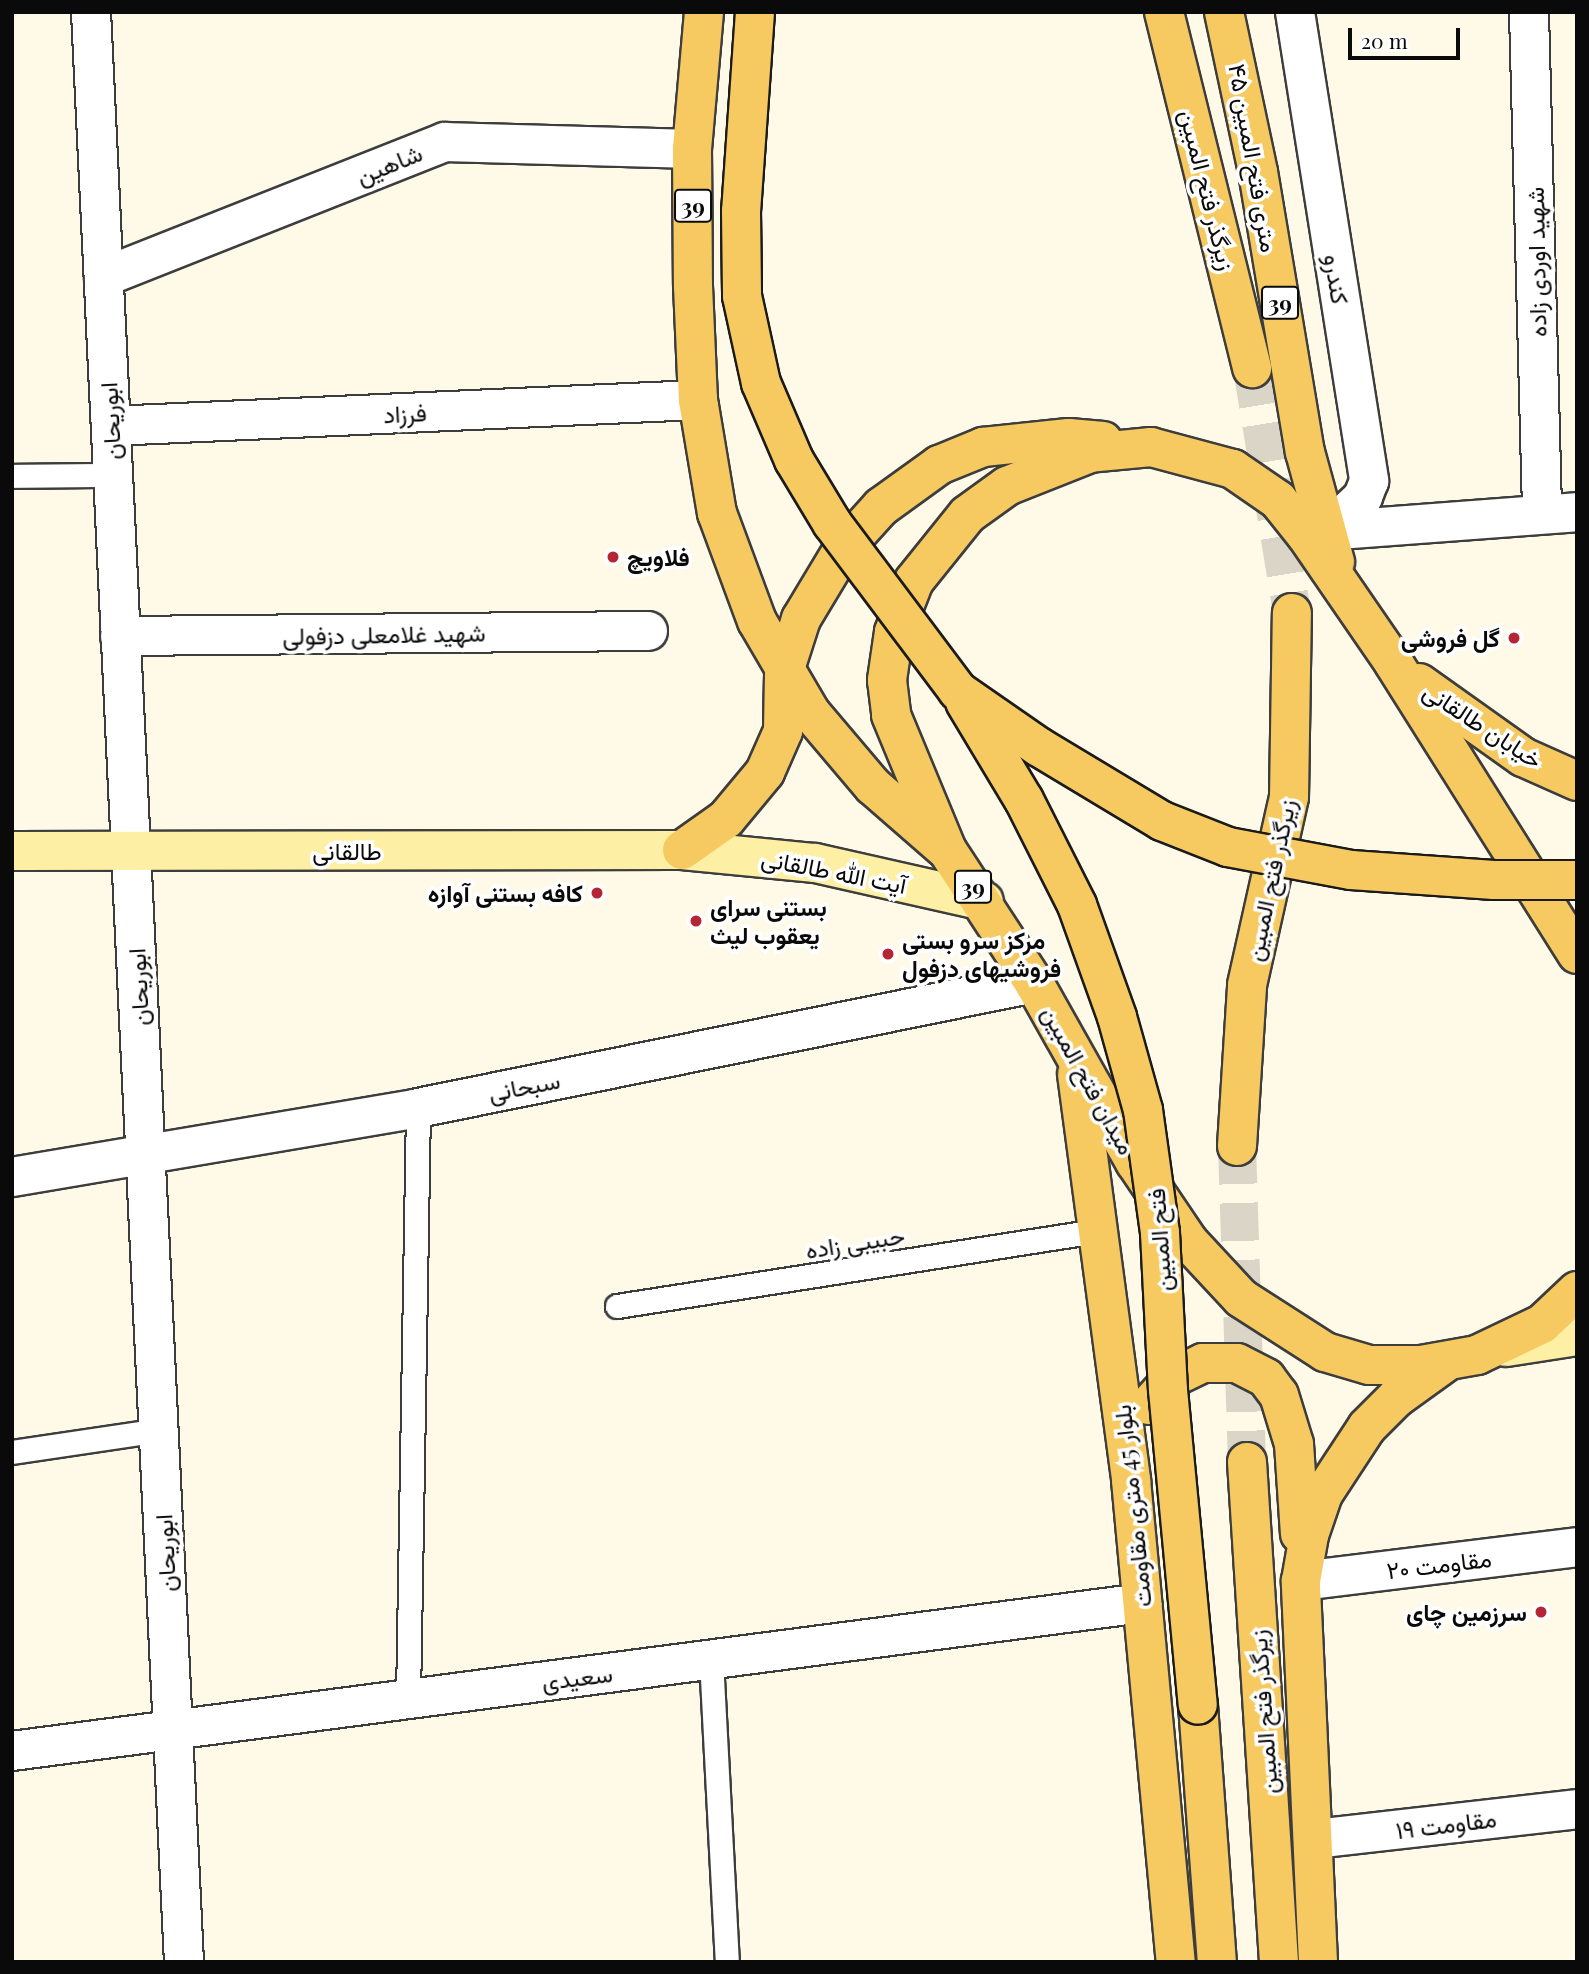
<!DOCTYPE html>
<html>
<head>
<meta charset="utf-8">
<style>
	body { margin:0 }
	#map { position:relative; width:1589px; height:1974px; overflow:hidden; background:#fff9e7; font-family:"Playfair Display",Vazirmatn,serif }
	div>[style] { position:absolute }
	.primary-tunnel>* { height:38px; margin-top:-19px; transform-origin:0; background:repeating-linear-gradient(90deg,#dad5c6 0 38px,transparent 0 57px) }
	.roads { filter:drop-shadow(2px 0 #3d3d3d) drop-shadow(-2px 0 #3d3d3d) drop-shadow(0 2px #3d3d3d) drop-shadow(0 -2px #3d3d3d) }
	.service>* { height:23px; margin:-11.5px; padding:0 11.5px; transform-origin:11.5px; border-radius:11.5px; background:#fff }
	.minor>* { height:38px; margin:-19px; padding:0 19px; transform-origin:19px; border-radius:19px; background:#fff }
	.secondary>* { height:38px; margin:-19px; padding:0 19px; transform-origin:19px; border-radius:19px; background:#fdefa3 }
	.primary>* { height:38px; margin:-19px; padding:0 19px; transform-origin:19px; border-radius:19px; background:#f6ca60 }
	.bridges { filter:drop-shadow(2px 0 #1b1b1b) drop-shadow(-2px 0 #1b1b1b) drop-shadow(0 2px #1b1b1b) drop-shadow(0 -2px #1b1b1b) }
	.primary-bridge>* { height:38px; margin:-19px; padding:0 19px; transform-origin:19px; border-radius:19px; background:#f6ca60 }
	.dots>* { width:19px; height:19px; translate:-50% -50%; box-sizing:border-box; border:4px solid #fff; border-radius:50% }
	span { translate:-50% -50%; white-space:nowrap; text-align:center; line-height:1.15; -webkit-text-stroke:7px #fff; paint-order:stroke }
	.shield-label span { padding:2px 5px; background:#fff; border:2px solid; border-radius:5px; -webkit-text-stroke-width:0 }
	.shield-label { font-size:23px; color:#0a0a0a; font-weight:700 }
	.street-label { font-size:24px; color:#0a0a0a }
	.poi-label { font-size:24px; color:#0a0a0a; font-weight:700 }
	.left { translate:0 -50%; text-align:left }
	.right { translate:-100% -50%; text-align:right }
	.frame { position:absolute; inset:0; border:14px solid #0a0a0a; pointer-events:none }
	.scale { position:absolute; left:1348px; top:28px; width:112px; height:32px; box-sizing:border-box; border:4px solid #0a0a0a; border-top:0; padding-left:9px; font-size:21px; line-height:24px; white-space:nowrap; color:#0a0a0a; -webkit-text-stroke:5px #fff; paint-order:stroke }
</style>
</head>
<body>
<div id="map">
	<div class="primary-tunnel">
		<i style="left:1252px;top:368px;width:248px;rotate:80.7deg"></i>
		<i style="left:1237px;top:1146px;width:316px;rotate:88.2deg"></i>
	</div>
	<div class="roads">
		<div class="service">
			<i style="left:12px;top:476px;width:101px;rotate:-0.6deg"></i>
			<i style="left:617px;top:1306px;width:490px;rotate:-8.9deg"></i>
			<i style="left:12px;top:1452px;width:149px;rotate:-8.5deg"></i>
			<i style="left:711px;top:1659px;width:303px;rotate:87deg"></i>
			<i style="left:408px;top:1699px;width:591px;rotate:-89.03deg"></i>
		</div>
		<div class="minor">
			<i style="left:91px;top:12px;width:1952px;rotate:87.27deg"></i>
			<i style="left:1295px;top:12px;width:475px;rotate:81deg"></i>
			<i style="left:1369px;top:481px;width:17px;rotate:111deg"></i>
			<i style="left:1363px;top:497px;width:50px;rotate:136.6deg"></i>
			<i style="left:1529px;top:12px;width:499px;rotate:88.5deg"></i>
			<i style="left:104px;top:277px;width:367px;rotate:-21.6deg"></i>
			<i style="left:445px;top:142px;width:247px;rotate:1.6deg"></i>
			<i style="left:111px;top:426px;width:588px;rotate:-2.54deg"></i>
			<i style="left:1327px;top:531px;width:251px;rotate:-4.3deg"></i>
			<i style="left:120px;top:636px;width:528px;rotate:-0.54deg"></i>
			<i style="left:12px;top:1177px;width:412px;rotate:-9.6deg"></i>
			<i style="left:418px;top:1108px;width:629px;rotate:-11.47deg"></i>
			<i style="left:1301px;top:1581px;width:278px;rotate:-7deg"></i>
			<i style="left:12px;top:1751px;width:1140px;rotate:-7.46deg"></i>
			<i style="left:1315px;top:1839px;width:264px;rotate:-6.5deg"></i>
		</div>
		<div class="secondary">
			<i style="left:12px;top:851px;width:670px;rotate:-0.09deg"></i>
			<i style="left:682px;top:850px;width:134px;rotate:5.6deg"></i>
			<i style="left:815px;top:863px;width:173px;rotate:12.7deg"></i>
			<i style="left:1506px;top:1347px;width:72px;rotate:-8.8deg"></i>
		</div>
		<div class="primary">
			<i style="left:704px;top:12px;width:138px;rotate:95deg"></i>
			<i style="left:692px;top:149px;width:137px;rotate:89.6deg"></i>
			<i style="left:693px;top:286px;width:114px;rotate:87.5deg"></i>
			<i style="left:698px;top:400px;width:115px;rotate:80.5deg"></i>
			<i style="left:717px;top:513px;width:115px;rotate:69.7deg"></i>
			<i style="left:757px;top:621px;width:107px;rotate:59.6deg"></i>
			<i style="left:811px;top:713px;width:96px;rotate:49.7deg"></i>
			<i style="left:873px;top:786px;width:94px;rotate:41.1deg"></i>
			<i style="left:1164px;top:12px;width:367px;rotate:76.1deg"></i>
			<i style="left:1224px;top:12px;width:164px;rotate:78deg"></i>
			<i style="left:1258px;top:172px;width:284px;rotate:80.5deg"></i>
			<i style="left:1305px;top:452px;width:114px;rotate:74.7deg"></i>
			<i style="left:1419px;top:683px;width:128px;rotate:35.4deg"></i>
			<i style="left:1523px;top:757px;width:59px;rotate:24deg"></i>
			<i style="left:682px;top:850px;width:54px;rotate:-35.2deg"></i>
			<i style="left:726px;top:819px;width:61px;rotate:-50.3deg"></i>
			<i style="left:765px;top:772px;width:45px;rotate:-66.3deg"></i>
			<i style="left:783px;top:731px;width:59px;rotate:-89deg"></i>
			<i style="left:784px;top:672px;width:56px;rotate:-72.2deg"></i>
			<i style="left:801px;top:619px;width:82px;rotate:-59deg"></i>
			<i style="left:843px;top:549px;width:57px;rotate:-47.9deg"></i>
			<i style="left:881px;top:507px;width:72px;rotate:-35.9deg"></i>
			<i style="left:939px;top:465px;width:48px;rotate:-22.2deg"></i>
			<i style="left:983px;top:447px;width:86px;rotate:-6deg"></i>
			<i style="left:1069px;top:438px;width:34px;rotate:5deg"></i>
			<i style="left:1577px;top:954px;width:344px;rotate:-122.2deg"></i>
			<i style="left:1394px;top:663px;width:155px;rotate:-124.5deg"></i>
			<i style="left:1306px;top:535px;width:45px;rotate:-128.7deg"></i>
			<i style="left:1278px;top:500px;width:55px;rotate:-145.4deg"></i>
			<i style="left:1233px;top:469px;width:85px;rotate:-165deg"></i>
			<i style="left:1151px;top:447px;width:61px;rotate:174.4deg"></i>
			<i style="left:1090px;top:453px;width:89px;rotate:158.3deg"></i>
			<i style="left:1007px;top:486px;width:49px;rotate:144.1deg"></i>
			<i style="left:967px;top:515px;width:85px;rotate:128.8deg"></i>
			<i style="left:914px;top:581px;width:55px;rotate:111.4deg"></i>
			<i style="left:894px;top:632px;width:49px;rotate:98.3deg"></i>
			<i style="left:887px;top:680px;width:35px;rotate:83deg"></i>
			<i style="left:891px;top:715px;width:146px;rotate:67.5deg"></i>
			<i style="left:947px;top:850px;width:159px;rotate:56.8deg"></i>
			<i style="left:1034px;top:983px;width:206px;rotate:60.6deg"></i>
			<i style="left:1135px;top:1162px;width:97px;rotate:56deg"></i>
			<i style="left:1189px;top:1242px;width:76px;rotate:47.1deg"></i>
			<i style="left:1241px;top:1298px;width:100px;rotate:32.7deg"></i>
			<i style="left:1325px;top:1352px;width:46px;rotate:16.5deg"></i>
			<i style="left:1369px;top:1365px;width:52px"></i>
			<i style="left:1421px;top:1365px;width:57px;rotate:-10.1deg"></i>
			<i style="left:1477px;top:1355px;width:72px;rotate:-25.5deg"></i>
			<i style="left:1542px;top:1324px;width:48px;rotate:-43.3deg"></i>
			<i style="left:1077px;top:1074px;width:410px;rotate:82.4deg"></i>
			<i style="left:1131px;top:1480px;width:484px;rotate:84.7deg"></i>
			<i style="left:1237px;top:1146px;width:161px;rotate:-86.4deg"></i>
			<i style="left:1247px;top:985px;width:193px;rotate:-77.4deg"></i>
			<i style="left:1289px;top:797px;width:184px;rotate:-89.1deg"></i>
			<i style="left:1149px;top:1405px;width:38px;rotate:-48deg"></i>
			<i style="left:1174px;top:1377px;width:32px;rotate:-26deg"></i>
			<i style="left:1203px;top:1363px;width:34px"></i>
			<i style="left:1237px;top:1363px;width:33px;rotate:27deg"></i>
			<i style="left:1266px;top:1378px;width:21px;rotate:53deg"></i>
			<i style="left:1279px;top:1395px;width:51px;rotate:73deg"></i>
			<i style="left:1294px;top:1444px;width:90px;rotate:86.2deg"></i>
			<i style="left:1247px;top:1462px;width:501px;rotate:86.34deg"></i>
			<i style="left:1198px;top:1705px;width:258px;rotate:85.8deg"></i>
			<i style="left:1318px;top:1962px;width:381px;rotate:-92.6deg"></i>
			<i style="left:1301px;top:1581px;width:47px;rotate:-80.1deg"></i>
			<i style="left:1309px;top:1535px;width:43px;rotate:-71.1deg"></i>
			<i style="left:1323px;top:1494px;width:80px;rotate:-56.7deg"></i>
			<i style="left:1367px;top:1427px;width:41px;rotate:-45deg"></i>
			<i style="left:1396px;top:1398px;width:62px;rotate:-35.8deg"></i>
		</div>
	</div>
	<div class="bridges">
		<div class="primary-bridge">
			<i style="left:755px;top:12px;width:199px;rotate:94deg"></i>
			<i style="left:741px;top:211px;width:85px;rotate:89.3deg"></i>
			<i style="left:742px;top:296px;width:89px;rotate:77.7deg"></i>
			<i style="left:761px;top:383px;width:84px;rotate:66.8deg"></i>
			<i style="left:794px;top:460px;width:74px;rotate:58.9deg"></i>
			<i style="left:832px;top:523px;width:210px;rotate:53.1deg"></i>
			<i style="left:958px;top:691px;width:98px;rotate:34.7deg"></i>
			<i style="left:1039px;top:747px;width:144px;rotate:31deg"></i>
			<i style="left:1162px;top:821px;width:71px;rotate:21.5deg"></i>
			<i style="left:1228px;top:847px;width:125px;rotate:10.6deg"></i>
			<i style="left:1351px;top:870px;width:143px;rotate:4deg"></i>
			<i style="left:1494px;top:880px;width:83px"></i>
			<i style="left:965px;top:702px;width:114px;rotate:59deg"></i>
			<i style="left:1024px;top:800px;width:118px;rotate:63.2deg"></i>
			<i style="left:1077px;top:905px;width:119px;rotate:70.3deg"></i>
			<i style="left:1117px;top:1017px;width:97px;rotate:74.4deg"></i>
			<i style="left:1143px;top:1110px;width:124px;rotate:82.1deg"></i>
			<i style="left:1160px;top:1233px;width:157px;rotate:87.1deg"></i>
			<i style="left:1168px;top:1390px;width:316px;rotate:84.6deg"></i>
		</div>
	</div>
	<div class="dots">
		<i style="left:613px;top:557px;background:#b52634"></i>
		<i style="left:1514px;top:638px;background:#b52634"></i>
		<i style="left:597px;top:893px;background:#b52634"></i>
		<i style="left:696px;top:921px;background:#b52634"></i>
		<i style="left:888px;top:954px;background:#b52634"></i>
		<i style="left:1541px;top:1612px;background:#b52634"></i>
	</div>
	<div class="shield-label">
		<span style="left:693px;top:206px">39</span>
		<span style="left:1280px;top:303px">39</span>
		<span style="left:973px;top:887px">39</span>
	</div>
	<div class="street-label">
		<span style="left:1254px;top:158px;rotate:80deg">۴۵ متری فتح المبین</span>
		<span style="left:389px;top:164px;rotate:-22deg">شاهین</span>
		<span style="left:1208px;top:190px;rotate:76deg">زیرگذر فتح المبین</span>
		<span style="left:1536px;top:262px;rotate:-91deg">شهید اوردی زاده</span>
		<span style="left:1337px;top:279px;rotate:81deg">کندرو</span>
		<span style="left:405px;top:413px;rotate:-3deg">فرزاد</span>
		<span style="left:110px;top:421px;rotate:-93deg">ابوریحان</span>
		<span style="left:384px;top:634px;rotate:-1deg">شهید غلامعلی دزفولی</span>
		<span style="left:1483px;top:725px;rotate:33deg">خیابان طالقانی</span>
		<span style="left:347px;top:851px">طالقانی</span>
		<span style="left:834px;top:871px;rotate:11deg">آیت الله طالقانی</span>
		<span style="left:1270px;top:880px;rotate:-78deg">زیرگذر فتح المبین</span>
		<span style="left:138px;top:987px;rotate:-93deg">ابوریحان</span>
		<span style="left:1089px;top:1080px;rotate:61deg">میدان فتح المبین</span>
		<span style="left:524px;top:1086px;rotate:-11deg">سبحانی</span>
		<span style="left:1159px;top:1240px;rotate:-94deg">فتح المبین</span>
		<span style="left:855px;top:1242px;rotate:-9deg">حبیبی زاده</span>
		<span style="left:1132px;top:1506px;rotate:-96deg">بلوار 45 متری مقاومت</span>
		<span style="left:165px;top:1553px;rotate:-93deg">ابوریحان</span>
		<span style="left:1439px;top:1564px;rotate:-7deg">مقاومت ۲۰</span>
		<span style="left:577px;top:1677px;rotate:-7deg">سعیدی</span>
		<span style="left:1263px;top:1712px;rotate:-94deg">زیرگذر فتح المبین</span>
		<span style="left:1446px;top:1824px;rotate:-7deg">مقاومت ۱۹</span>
	</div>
	<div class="poi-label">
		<span class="left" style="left:627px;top:557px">فلاویچ</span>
		<span class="right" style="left:1500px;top:638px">گل فروشی</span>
		<span class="right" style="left:583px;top:893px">کافه بستنی آوازه</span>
		<span class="left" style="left:710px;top:921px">بستنی سرای<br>یعقوب لیث</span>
		<span class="left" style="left:902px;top:954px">مرکز سرو بستی<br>فروشیهای دزفول</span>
		<span class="right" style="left:1527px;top:1612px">سرزمین چای</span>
	</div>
	<div class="frame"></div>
	<div class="scale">20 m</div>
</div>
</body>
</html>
